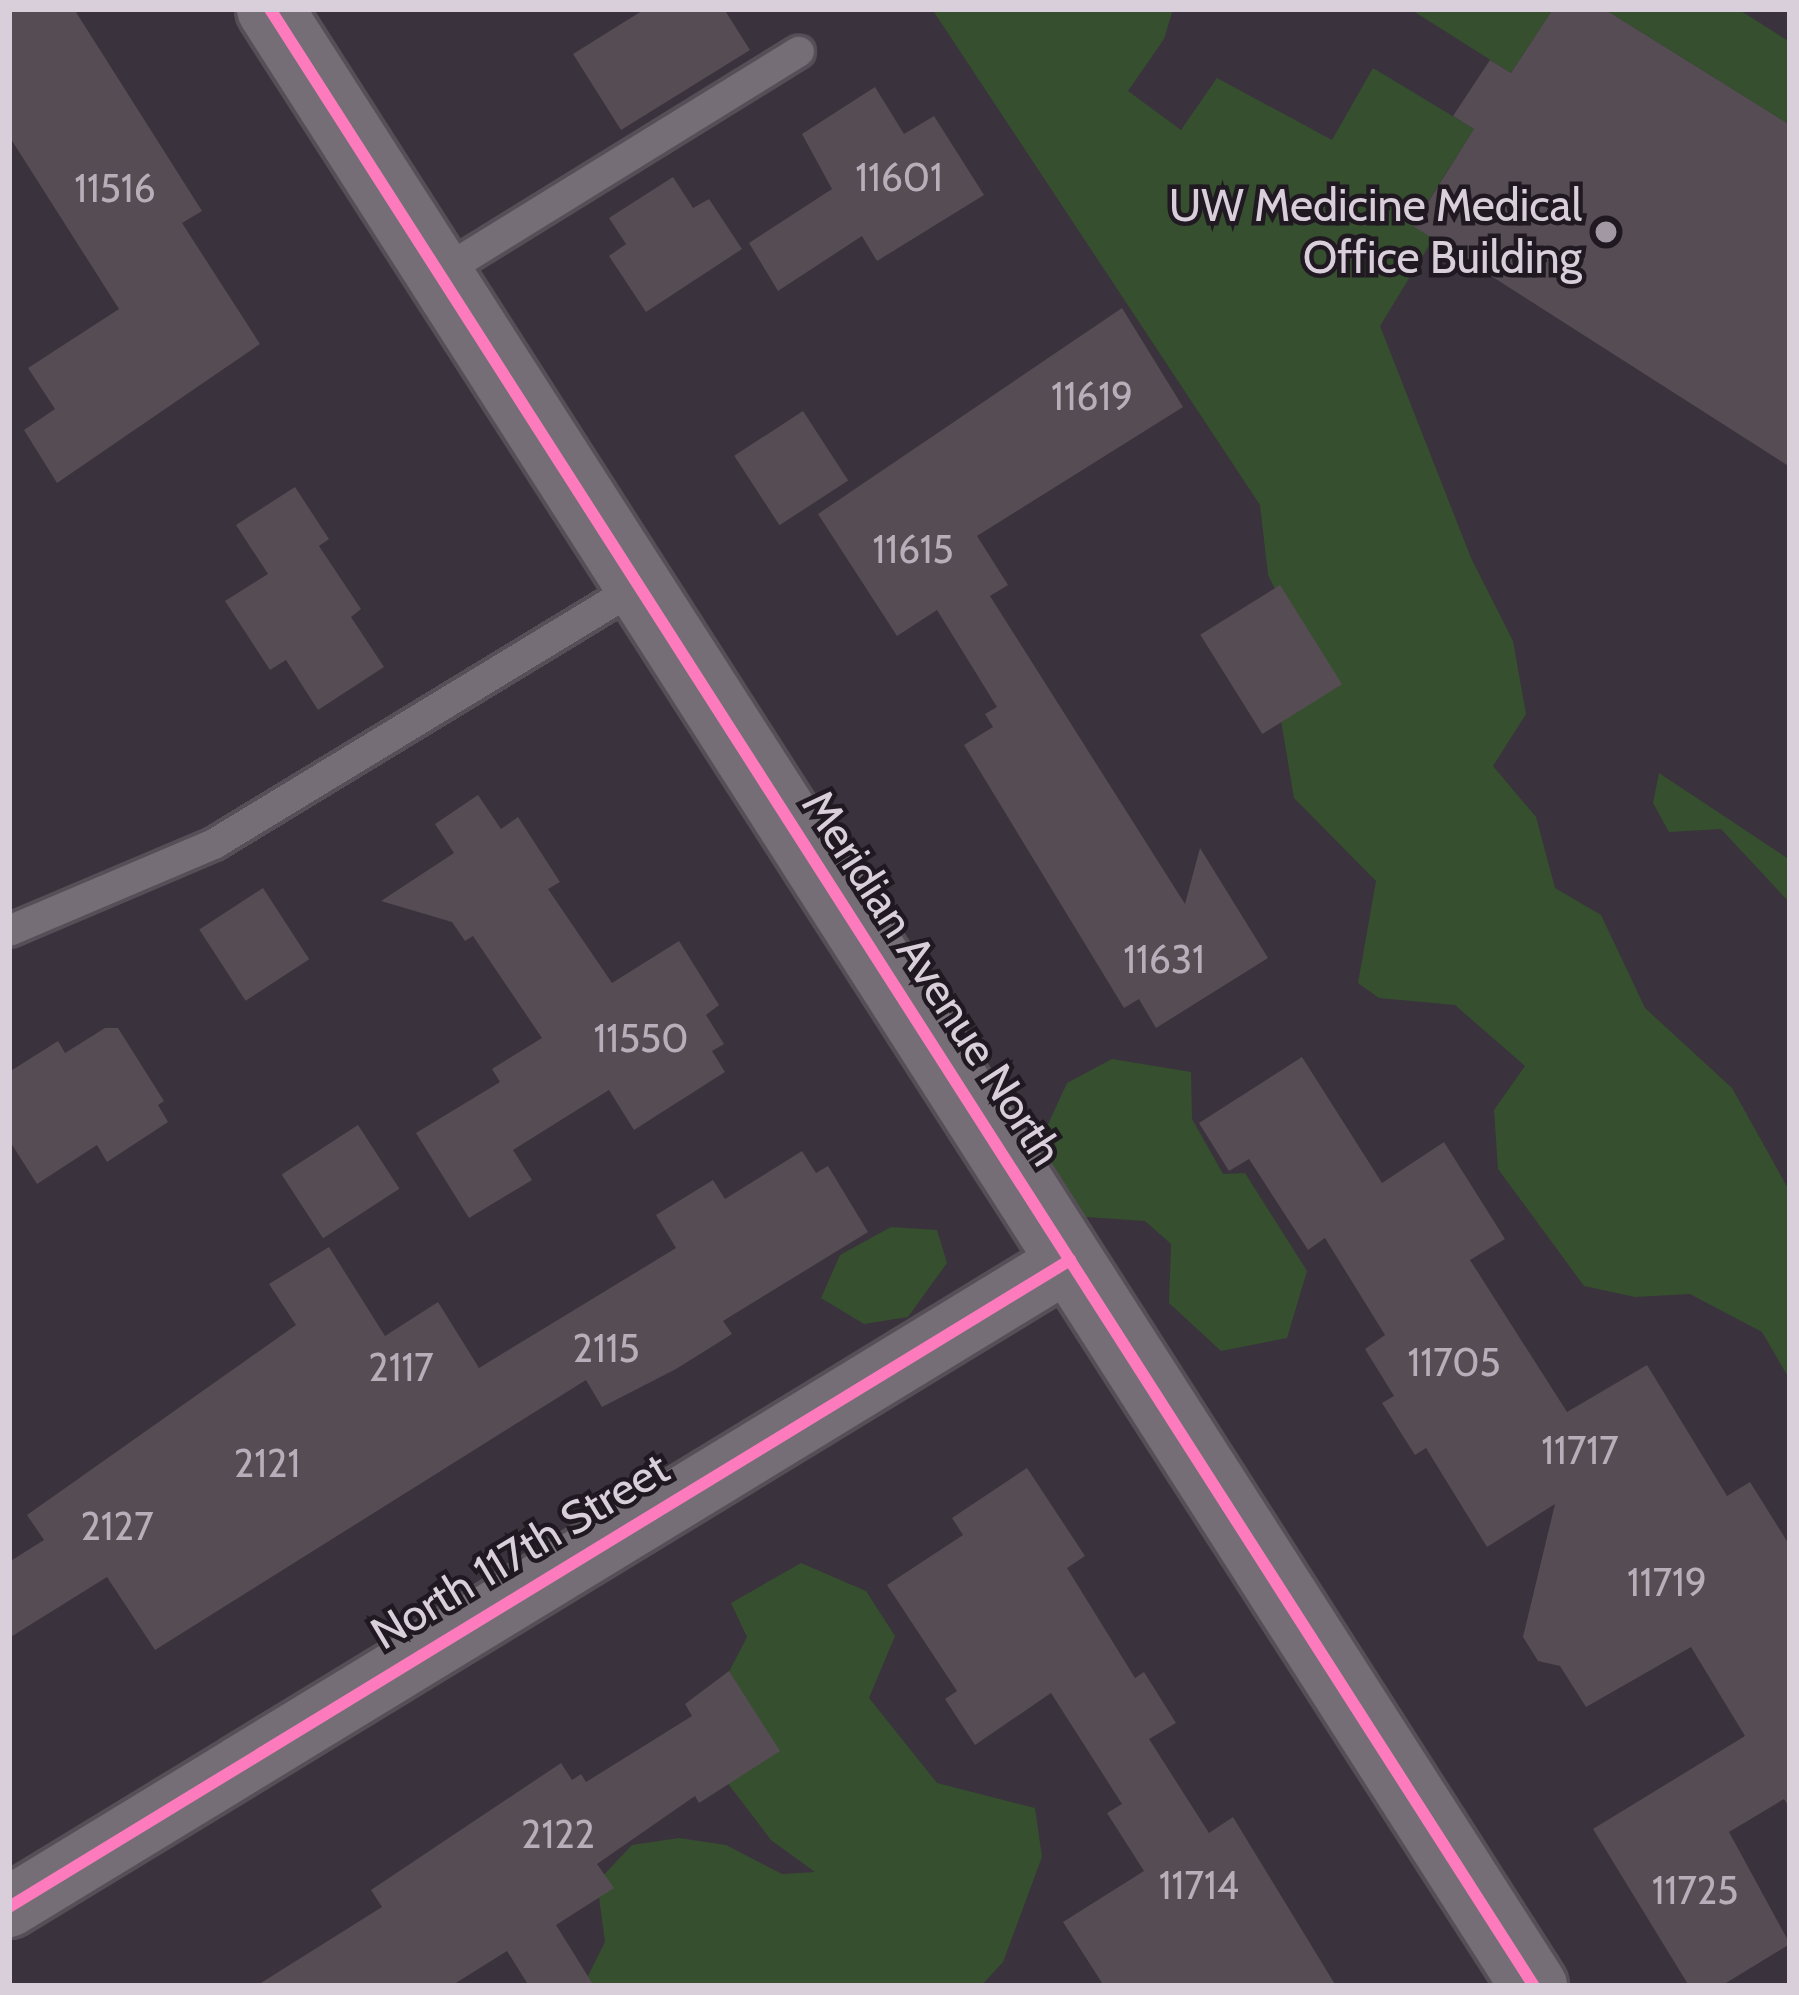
<!DOCTYPE html>
<html>
<head>
<meta charset="utf-8">
<style>
	body { margin:0 }
	#map { position:relative; width:1799px; height:1995px; overflow:hidden; background:#3a323c; font-family:Cabin,sans-serif }
	div>[style] { position:absolute }
	.green>* { inset:0; background:#364f2f }
	.building>* { inset:0; background:#564c54; transform-origin:0 0 }
	.roads { filter:drop-shadow(3px 0 #564f57) drop-shadow(-3px 0 #564f57) drop-shadow(0 3px #564f57) drop-shadow(0 -3px #564f57) }
	.lane>* { height:30px; margin:-15px; padding:0 15px; transform-origin:15px; border-radius:15px; background:#756e76 }
	.street>* { height:60px; margin:-30px; padding:0 30px; transform-origin:30px; border-radius:30px; background:#756e76 }
	.secondary>* { height:66px; margin:-33px; padding:0 33px; transform-origin:33px; border-radius:33px; background:#756e76 }
	.cycleway>* { height:12px; margin:-6px; padding:0 6px; transform-origin:6px; border-radius:6px; background:#fd7abc }
	.dots>* { width:33px; height:33px; translate:-50% -50%; box-sizing:border-box; border:6px solid #201922; border-radius:50% }
	span { translate:-50% -50%; white-space:nowrap; text-align:center; line-height:1.15; -webkit-text-stroke:9px #201922; paint-order:stroke }
	.number-label { font-size:39px; color:#b8aeb9 }
	.number-label span { -webkit-text-stroke-width:0 }
	.poi-label { font-size:45px; color:#d9cfdb }
	.right { translate:-100% -50%; text-align:right }
	.street-label { font-size:45px; color:#d9cfdb }
	.frame { position:absolute; inset:0; border:12px solid #d9cfdb; pointer-events:none }
</style>
</head>
<body>
<div id="map">
	<div class="green">
		<i style="clip-path:polygon(932px 9px,1173px 9px,1164px 39px,1128px 91px,1181px 130px,1217px 78px,1332px 140px,1373px 68px,1474px 129px,1413px 225px,1433px 239px,1380px 326px,1471px 558px,1513px 641px,1526px 714px,1493px 766px,1536px 817px,1555px 888px,1601px 915px,1645px 1008px,1732px 1088px,1790px 1192px,1790px 1380px,1762px 1332px,1690px 1294px,1635px 1297px,1584px 1286px,1498px 1169px,1494px 1110px,1525px 1066px,1455px 1005px,1379px 998px,1358px 983px,1376px 881px,1294px 798px,1277px 697px,1303px 646px,1268px 575px,1260px 505px)"></i>
		<i style="clip-path:polygon(1410px 9px,1553px 9px,1511px 73px)"></i>
		<i style="clip-path:polygon(1604px 9px,1738px 9px,1790px 42px,1790px 125px)"></i>
		<i style="clip-path:polygon(1659px 773px,1790px 860px,1790px 903px,1721px 829px,1669px 832px,1653px 803px)"></i>
		<i style="clip-path:polygon(1112px 1059px,1191px 1072px,1192px 1119px,1223px 1174px,1245px 1173px,1307px 1271px,1287px 1338px,1221px 1351px,1169px 1303px,1171px 1244px,1145px 1221px,1072px 1216px,1038px 1146px,1067px 1083px)"></i>
		<i style="clip-path:polygon(891px 1227px,937px 1230px,947px 1263px,908px 1317px,864px 1324px,821px 1298px,840px 1255px)"></i>
		<i style="clip-path:polygon(801px 1563px,866px 1591px,895px 1636px,869px 1698px,937px 1783px,1035px 1808px,1042px 1857px,1003px 1962px,981px 1986px,583px 1986px,605px 1942px,597px 1882px,632px 1845px,679px 1838px,726px 1845px,782px 1874px,815px 1872px,771px 1840px,707px 1756px,707px 1714px,747px 1637px,731px 1603px)"></i>
	</div>
	<div class="building">
		<i style="clip-path:polygon(9px 9px,74px 9px,202px 211px,182px 223px,260px 344px,57px 483px,24px 430px,55px 409px,28px 368px,119px 309px,9px 136px)"></i>
		<i style="clip-path:polygon(645px 9px,724px 9px,750px 50px,621px 130px,573px 54px)"></i>
		<i style="clip-path:polygon(1553px 9px,1604px 9px,1790px 125px,1790px 467px,1413px 226px,1474px 129px,1453px 116px,1490px 60px,1511px 73px)"></i>
		<i style="clip-path:polygon(875px 87px,904px 134px,934px 116px,984px 195px,877px 261px,862px 236px,778px 291px,749px 243px,832px 189px,802px 134px)"></i>
		<i style="clip-path:polygon(673px 177px,693px 208px,709px 199px,742px 249px,646px 312px,609px 256px,626px 244px,609px 218px)"></i>
		<i style="clip-path:polygon(1122px 308px,1183px 407px,977px 536px,1008px 585px,990px 596px,1185px 904px,1200px 848px,1268px 958px,1156px 1028px,1139px 999px,1124px 1008px,964px 745px,993px 727px,985px 714px,997px 707px,937px 610px,897px 636px,818px 514px)"></i>
		<i style="left:803px;top:411px;width:83px;height:82px;rotate:57deg"></i>
		<i style="clip-path:polygon(295px 487px,329px 539px,319px 546px,361px 609px,351px 617px,384px 667px,318px 710px,286px 660px,270px 670px,225px 601px,268px 574px,236px 525px)"></i>
		<i style="left:1280px;top:585px;width:117px;height:94px;rotate:58deg"></i>
		<i style="clip-path:polygon(478px 795px,501px 829px,518px 817px,560px 882px,548px 889px,612px 983px,679px 941px,719px 1005px,706px 1015px,724px 1044px,712px 1051px,725px 1072px,634px 1130px,609px 1090px,513px 1150px,532px 1180px,469px 1218px,416px 1133px,500px 1082px,492px 1069px,542px 1038px,473px 936px,465px 941px,452px 922px,381px 901px,454px 853px,435px 824px)"></i>
		<i style="left:263px;top:888px;width:85px;height:76px;rotate:57deg"></i>
		<i style="clip-path:polygon(105px 1028px,118px 1028px,164px 1101px,158px 1105px,168px 1122px,107px 1162px,97px 1145px,37px 1184px,9px 1140px,9px 1072px,58px 1041px,65px 1053px)"></i>
		<i style="clip-path:polygon(1302px 1057px,1382px 1183px,1444px 1142px,1505px 1239px,1470px 1260px,1567px 1412px,1647px 1365px,1727px 1496px,1750px 1482px,1790px 1546px,1790px 1809px,1784px 1799px,1729px 1832px,1790px 1944px,1721px 1986px,1689px 1986px,1593px 1829px,1745px 1736px,1691px 1647px,1586px 1707px,1560px 1666px,1538px 1661px,1523px 1637px,1555px 1504px,1487px 1547px,1426px 1448px,1415px 1455px,1382px 1403px,1394px 1396px,1365px 1349px,1385px 1335px,1325px 1238px,1308px 1250px,1249px 1159px,1229px 1171px,1199px 1123px)"></i>
		<i style="left:358px;top:1125px;width:76px;height:91px;rotate:57deg"></i>
		<i style="clip-path:polygon(802px 1151px,816px 1173px,828px 1166px,868px 1232px,723px 1321px,732px 1334px,676px 1369px,602px 1407px,586px 1380px,155px 1650px,107px 1577px,9px 1638px,9px 1562px,44px 1540px,27px 1515px,296px 1325px,269px 1284px,329px 1247px,385px 1336px,438px 1302px,479px 1368px,676px 1248px,656px 1215px,713px 1180px,725px 1199px)"></i>
		<i style="clip-path:polygon(1027px 1468px,1085px 1556px,1067px 1568px,1135px 1678px,1144px 1672px,1176px 1723px,1149px 1739px,1209px 1833px,1233px 1817px,1336px 1986px,1104px 1986px,1063px 1922px,1144px 1871px,1107px 1813px,1122px 1804px,1051px 1693px,975px 1745px,945px 1699px,957px 1691px,887px 1585px,963px 1535px,952px 1518px)"></i>
		<i style="clip-path:polygon(729px 1671px,780px 1751px,699px 1803px,695px 1796px,597px 1864px,614px 1888px,556px 1925px,594px 1986px,529px 1986px,507px 1951px,451px 1986px,256px 1986px,382px 1907px,371px 1890px,561px 1763px,572px 1780px,581px 1774px,586px 1782px,692px 1716px,685px 1704px)"></i>
	</div>
	<div class="roads">
		<div class="lane">
			<i style="left:439px;top:274px;width:423px;rotate:-31.7deg"></i>
			<i style="left:9px;top:931px;width:223px;rotate:-23deg"></i>
			<i style="left:214px;top:844px;width:497px;rotate:-31.3deg"></i>
		</div>
		<div class="street">
			<i style="left:9px;top:1907px;width:1243px;rotate:-31.37deg"></i>
		</div>
		<div class="secondary">
			<i style="left:270px;top:9px;width:2347px;rotate:57.41deg"></i>
		</div>
	</div>
	<div class="cycleway">
		<i style="left:270px;top:9px;width:2347px;rotate:57.41deg"></i>
		<i style="left:9px;top:1907px;width:1243px;rotate:-31.37deg"></i>
	</div>
	<div class="dots">
		<i style="left:1606px;top:232px;background:#a198a3"></i>
	</div>
	<div class="number-label">
		<span style="left:899px;top:177px">11601</span>
		<span style="left:115px;top:188px">11516</span>
		<span style="left:1092px;top:396px">11619</span>
		<span style="left:913px;top:549px">11615</span>
		<span style="left:1164px;top:959px">11631</span>
		<span style="left:641px;top:1038px">11550</span>
		<span style="left:606px;top:1348px">2115</span>
		<span style="left:1454px;top:1362px">11705</span>
		<span style="left:401px;top:1367px">2117</span>
		<span style="left:1580px;top:1450px">11717</span>
		<span style="left:267px;top:1463px">2121</span>
		<span style="left:117px;top:1526px">2127</span>
		<span style="left:1667px;top:1582px">11719</span>
		<span style="left:558px;top:1834px">2122</span>
		<span style="left:1199px;top:1885px">11714</span>
		<span style="left:1695px;top:1890px">11725</span>
	</div>
	<div class="poi-label">
		<span class="right" style="left:1582px;top:232px">UW Medicine Medical<br>Office Building</span>
	</div>
	<div class="street-label">
		<span style="left:932px;top:978px;rotate:57deg">Meridian Avenue North</span>
		<span style="left:520px;top:1551px;rotate:-31deg">North 117th Street</span>
	</div>
	<div class="frame"></div>
</div>
</body>
</html>
